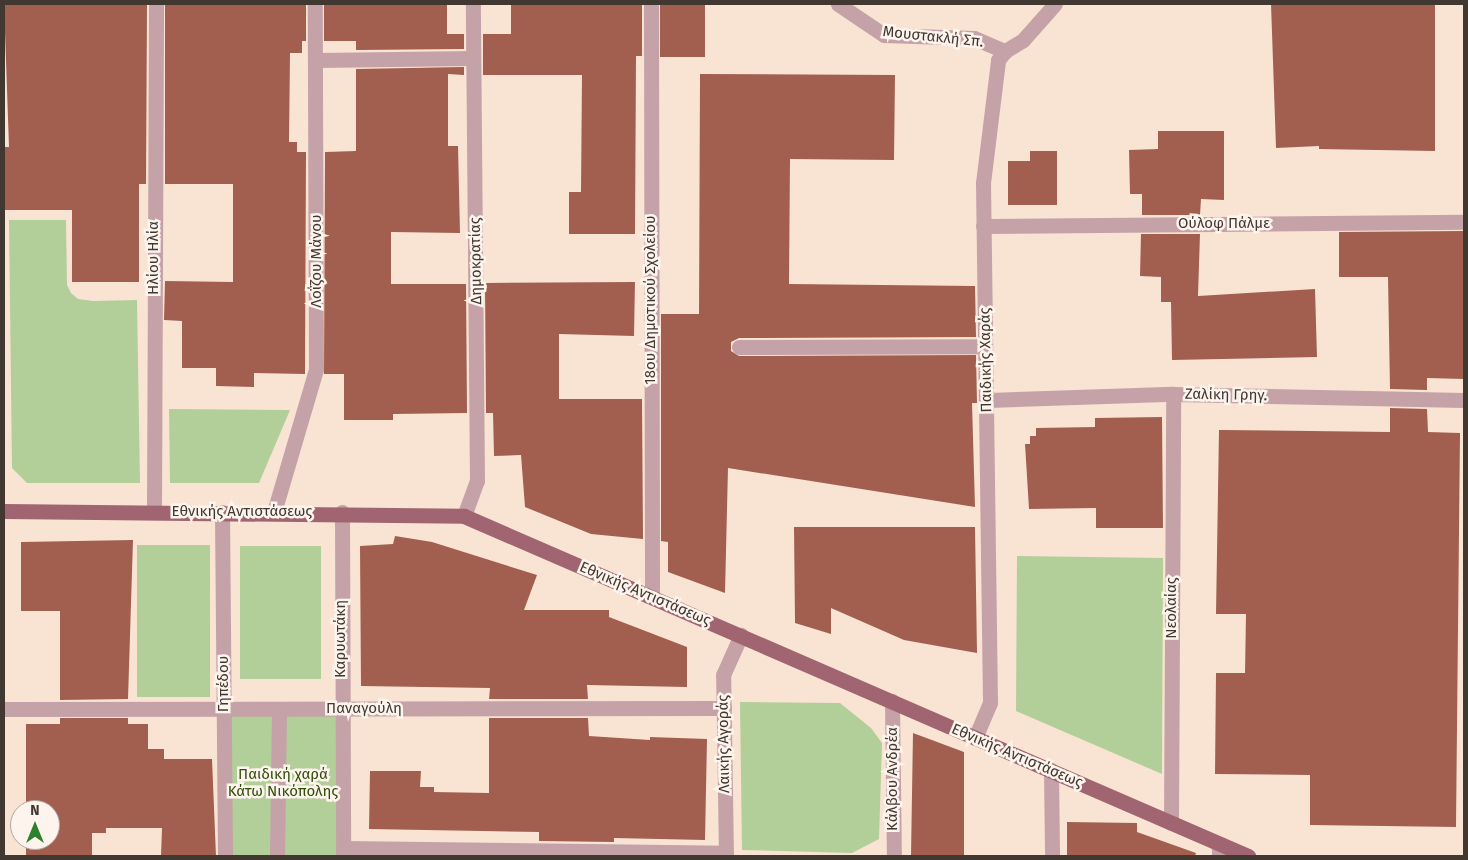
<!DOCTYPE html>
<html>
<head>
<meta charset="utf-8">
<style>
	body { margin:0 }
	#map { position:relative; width:1468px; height:860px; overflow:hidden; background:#f9e4d3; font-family:"Fira Sans",sans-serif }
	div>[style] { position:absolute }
	.green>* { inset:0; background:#b2ce99; transform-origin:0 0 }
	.building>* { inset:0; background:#a25f50; transform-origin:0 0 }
	.minor>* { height:15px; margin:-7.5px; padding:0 7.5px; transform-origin:7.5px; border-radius:7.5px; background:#c4a2a7 }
	.major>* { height:15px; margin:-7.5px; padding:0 7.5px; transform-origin:7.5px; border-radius:7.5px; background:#a06570 }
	span { translate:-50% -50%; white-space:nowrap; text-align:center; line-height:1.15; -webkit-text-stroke:5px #fcf4ed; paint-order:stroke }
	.street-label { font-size:15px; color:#403831 }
	.park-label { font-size:15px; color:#314d09 }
	.frame { position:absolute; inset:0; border:5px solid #403831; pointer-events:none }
	.north { position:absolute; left:10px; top:800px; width:50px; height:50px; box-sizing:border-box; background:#fcf4ed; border:1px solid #b1a9a2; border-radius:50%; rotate:0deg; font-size:14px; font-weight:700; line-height:20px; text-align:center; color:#403831 }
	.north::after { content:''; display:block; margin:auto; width:18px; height:22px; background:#2d812d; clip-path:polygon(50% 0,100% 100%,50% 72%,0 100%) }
</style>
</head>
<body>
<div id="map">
	<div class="green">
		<i style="clip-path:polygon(9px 220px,66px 220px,67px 285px,71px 293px,78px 299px,93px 301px,137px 300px,140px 483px,27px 483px,12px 468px)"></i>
		<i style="clip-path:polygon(169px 409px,290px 410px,259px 483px,170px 483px)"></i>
		<i style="left:210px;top:545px;width:152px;height:73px;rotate:90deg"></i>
		<i style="left:240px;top:546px;width:81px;height:133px"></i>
		<i style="clip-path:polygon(1017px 556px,1163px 558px,1162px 774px,1016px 711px)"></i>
		<i style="clip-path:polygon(740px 702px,840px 703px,871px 728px,882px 743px,879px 839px,852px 853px,742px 850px)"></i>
		<i style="left:224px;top:709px;width:117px;height:147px"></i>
	</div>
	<div class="building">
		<i style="clip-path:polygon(4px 4px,147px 4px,146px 184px,139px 184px,139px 282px,72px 282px,72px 210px,4px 210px,4px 147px,9px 147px)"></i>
		<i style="clip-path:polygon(165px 4px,306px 4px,306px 41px,302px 41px,302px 53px,290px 53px,289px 142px,297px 142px,297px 152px,306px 152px,305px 374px,254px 373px,254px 387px,216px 386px,216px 368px,182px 368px,182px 321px,164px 320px,165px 281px,233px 282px,233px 184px,165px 184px)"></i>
		<i style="clip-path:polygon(324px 4px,447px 4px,447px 34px,464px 34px,464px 49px,356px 50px,356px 41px,324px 41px)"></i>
		<i style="clip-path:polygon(511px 4px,642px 4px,642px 56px,636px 56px,635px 234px,569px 234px,569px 192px,581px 192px,582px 75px,483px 75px,483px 34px,511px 34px)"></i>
		<i style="left:660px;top:4px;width:45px;height:53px"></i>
		<i style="clip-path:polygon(1271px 4px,1435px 4px,1435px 151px,1319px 149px,1319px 146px,1276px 148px)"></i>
		<i style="clip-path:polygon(464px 67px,464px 75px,448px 74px,448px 146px,458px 146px,460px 233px,391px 232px,391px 284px,466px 284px,467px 413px,393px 414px,393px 420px,344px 420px,344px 374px,324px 374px,325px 152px,356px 151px,356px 69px)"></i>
		<i style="clip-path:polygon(700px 74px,895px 75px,894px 160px,790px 159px,789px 284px,975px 286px,976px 337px,739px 338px,731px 342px,731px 351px,739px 356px,976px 355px,977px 403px,972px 403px,975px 507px,728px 468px,725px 593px,668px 572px,668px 542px,661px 541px,661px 314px,699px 314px)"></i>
		<i style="clip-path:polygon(1158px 131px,1224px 131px,1224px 200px,1201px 199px,1200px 215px,1142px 215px,1142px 194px,1130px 194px,1129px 150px,1158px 149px)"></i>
		<i style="clip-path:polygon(1030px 151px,1057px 151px,1057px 205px,1008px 205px,1008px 161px,1030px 161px)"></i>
		<i style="clip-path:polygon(1464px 231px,1464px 379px,1427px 378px,1427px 390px,1390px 389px,1388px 277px,1339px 277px,1339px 232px)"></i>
		<i style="clip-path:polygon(1141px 234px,1200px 234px,1198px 296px,1315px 289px,1317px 357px,1172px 360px,1171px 302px,1161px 302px,1161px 277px,1140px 276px)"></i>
		<i style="clip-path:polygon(635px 282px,634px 336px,559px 334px,559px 399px,642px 399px,643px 539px,591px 534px,525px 507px,521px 455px,494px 456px,493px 413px,486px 413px,485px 283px)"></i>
		<i style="clip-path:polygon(1390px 408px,1427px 409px,1428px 432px,1460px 433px,1456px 827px,1310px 825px,1310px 775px,1215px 774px,1216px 673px,1245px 673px,1246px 614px,1216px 614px,1219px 430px,1390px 432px)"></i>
		<i style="clip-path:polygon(1162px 417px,1163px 528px,1096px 528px,1096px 508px,1029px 509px,1025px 444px,1030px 444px,1030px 436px,1036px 436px,1036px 428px,1095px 427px,1095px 418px)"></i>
		<i style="clip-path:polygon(794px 527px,975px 527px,977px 653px,904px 640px,831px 608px,831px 634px,795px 623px)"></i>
		<i style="clip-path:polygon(395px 536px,432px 542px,537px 575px,524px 610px,609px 610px,609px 617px,687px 647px,687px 687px,587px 685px,588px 699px,489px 699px,490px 688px,361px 686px,360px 546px,393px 544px)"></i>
		<i style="clip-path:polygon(133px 540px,128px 699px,60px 700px,60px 611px,21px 611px,21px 542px)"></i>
		<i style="clip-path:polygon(60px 718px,128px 718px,128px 724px,148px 724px,148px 749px,164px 749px,164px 759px,212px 759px,216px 856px,161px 856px,162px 828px,106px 828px,106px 833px,92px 833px,92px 856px,26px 856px,26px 840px,50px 840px,50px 810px,26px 810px,26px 724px,60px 724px)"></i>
		<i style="clip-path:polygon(489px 718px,588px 718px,589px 736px,650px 740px,650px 737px,707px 739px,705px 840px,614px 838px,614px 842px,539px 841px,539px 832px,369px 829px,370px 771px,421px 771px,420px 787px,434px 787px,434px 792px,489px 793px)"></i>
		<i style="clip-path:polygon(913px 733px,964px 752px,964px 856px,911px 856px)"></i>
		<i style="clip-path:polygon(1067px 822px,1137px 823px,1137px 832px,1196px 853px,1195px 856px,1067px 856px)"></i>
	</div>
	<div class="minor">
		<i style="left:651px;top:4px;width:593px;rotate:89.9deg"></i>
		<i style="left:838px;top:4px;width:55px;rotate:34deg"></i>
		<i style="left:884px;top:35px;width:90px;rotate:1.9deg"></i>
		<i style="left:974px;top:38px;width:34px;rotate:23deg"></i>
		<i style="left:317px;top:60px;width:156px;rotate:-0.7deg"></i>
		<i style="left:983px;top:226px;width:481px;rotate:-0.5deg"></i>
		<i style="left:739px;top:347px;width:246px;rotate:-0.2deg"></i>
		<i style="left:988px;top:400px;width:185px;rotate:-1.9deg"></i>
		<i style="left:1173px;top:394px;width:291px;rotate:1.2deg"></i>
		<i style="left:154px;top:512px;width:508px;rotate:-89.77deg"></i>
		<i style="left:222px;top:512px;width:344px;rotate:89.5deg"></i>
		<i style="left:274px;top:512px;width:149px;rotate:-73.6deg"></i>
		<i style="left:316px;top:369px;width:365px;rotate:-90.2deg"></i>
		<i style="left:342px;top:512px;width:344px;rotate:89.8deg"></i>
		<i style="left:464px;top:516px;width:37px;rotate:-70deg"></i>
		<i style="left:477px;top:481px;width:477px;rotate:-90.5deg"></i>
		<i style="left:892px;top:701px;width:155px;rotate:89.3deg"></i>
		<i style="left:4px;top:709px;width:720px;rotate:-0.08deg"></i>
		<i style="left:975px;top:738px;width:38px;rotate:-67deg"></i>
		<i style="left:990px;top:703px;width:520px;rotate:-90.77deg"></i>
		<i style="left:983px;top:183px;width:124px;rotate:-83deg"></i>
		<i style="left:998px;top:60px;width:11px;rotate:-52deg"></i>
		<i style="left:1005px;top:51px;width:21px;rotate:-31deg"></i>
		<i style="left:1023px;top:40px;width:48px;rotate:-48.4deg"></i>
		<i style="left:1051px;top:770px;width:86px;rotate:89.3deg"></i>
		<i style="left:1171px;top:823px;width:429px;rotate:-89.7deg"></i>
		<i style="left:1219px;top:844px;width:12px;rotate:90deg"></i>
		<i style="left:343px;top:848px;width:383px;rotate:0.7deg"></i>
		<i style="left:277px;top:856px;width:147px;rotate:-89.2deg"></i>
		<i style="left:726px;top:856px;width:181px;rotate:-90.9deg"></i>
		<i style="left:723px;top:675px;width:44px;rotate:-65.8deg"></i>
	</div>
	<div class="major">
		<i style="left:4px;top:511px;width:460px;rotate:0.6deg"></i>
		<i style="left:464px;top:516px;width:855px;rotate:23.45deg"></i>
	</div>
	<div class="street-label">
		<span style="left:933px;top:37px;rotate:6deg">Μουστακλή Σπ.</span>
		<span style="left:1224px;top:224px">Ούλοφ Πάλμε</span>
		<span style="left:154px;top:258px;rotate:-90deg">Ηλίου Ηλία</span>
		<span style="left:317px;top:261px;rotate:-90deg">Λοΐζου Μάνου</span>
		<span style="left:476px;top:261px;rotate:-91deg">Δημοκρατίας</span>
		<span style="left:651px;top:300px;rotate:-90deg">18ου Δημοτικού Σχολείου</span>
		<span style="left:986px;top:360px;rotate:-91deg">Παιδικής Χαράς</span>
		<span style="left:1226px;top:395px;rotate:1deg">Ζαλίκη Γρηγ.</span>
		<span style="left:242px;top:512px">Εθνικής Αντιστάσεως</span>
		<span style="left:645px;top:594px;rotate:23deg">Εθνικής Αντιστάσεως</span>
		<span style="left:1172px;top:608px;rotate:-90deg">Νεολαίας</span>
		<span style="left:341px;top:639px;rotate:-90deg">Καρυωτάκη</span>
		<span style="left:224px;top:684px;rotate:-90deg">Γηπέδου</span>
		<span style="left:364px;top:709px">Παναγούλη</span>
		<span style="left:724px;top:744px;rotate:-91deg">Λαικής Αγοράς</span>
		<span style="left:1017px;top:756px;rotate:23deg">Εθνικής Αντιστάσεως</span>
		<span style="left:893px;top:779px;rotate:-90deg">Κάλβου Ανδρέα</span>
	</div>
	<div class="park-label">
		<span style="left:283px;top:783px">Παιδική χαρά<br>Κάτω Νικόπολης</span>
	</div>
	<div class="frame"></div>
	<div class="north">N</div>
</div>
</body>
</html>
